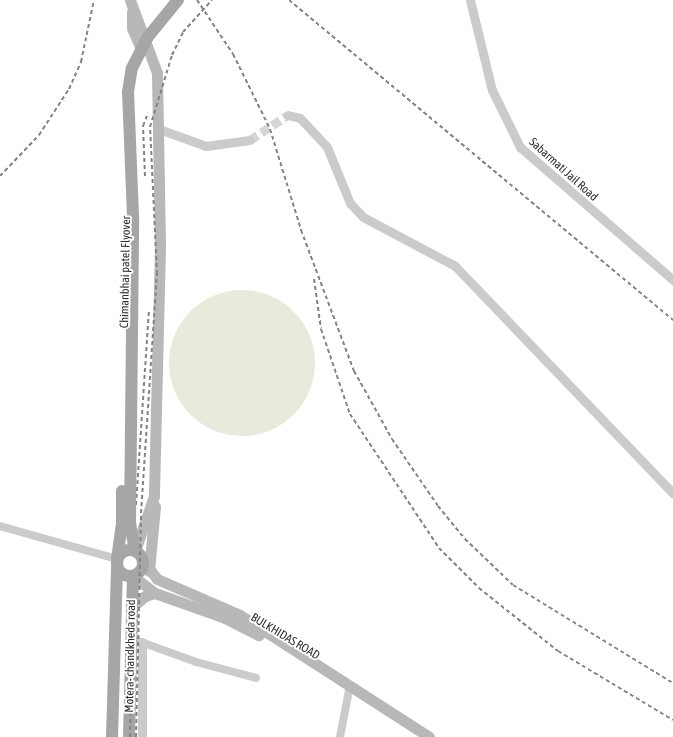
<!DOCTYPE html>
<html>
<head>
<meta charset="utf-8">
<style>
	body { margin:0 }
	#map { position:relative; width:673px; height:737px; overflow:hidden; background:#fff; font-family:"Asap Condensed",sans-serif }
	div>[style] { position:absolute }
	.green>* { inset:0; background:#e6ebdb }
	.round { border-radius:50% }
	.tertiary-tunnel>* { height:9px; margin-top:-4.5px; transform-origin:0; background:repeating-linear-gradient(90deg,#d5d5d5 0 9px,transparent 0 13.5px) }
	.minor>* { height:8px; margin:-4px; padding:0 4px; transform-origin:4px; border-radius:4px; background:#cbcbcb }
	.tertiary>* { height:9px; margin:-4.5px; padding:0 4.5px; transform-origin:4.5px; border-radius:4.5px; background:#cbcbcb }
	.secondary>* { height:11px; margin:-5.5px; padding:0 5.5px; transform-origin:5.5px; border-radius:5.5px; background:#b8b8b8 }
	.primary>* { height:12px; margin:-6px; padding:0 6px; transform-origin:6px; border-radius:6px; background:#a6a6a6 }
	.primary>.ring { margin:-6px; padding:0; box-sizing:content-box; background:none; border:12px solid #a6a6a6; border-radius:50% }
	.rail>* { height:2px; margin-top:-1px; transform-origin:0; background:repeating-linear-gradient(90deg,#838383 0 4px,transparent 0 7px) }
	.primary-bridge>* { height:12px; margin:-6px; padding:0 6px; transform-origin:6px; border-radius:6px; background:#a6a6a6 }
	span { translate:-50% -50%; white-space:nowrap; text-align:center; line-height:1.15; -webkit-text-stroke:4px #fff; paint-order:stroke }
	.street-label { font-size:12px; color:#2e2e2e }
</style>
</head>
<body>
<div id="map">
	<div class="green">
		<i class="round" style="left:169px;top:290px;width:146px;height:146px"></i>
	</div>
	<div class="tertiary-tunnel">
		<i style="left:250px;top:140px;width:45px;rotate:-33.3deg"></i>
	</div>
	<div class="minor">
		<i style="left:0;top:526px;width:122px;rotate:15.8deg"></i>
		<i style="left:138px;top:641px;width:62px;rotate:19.9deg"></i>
		<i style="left:196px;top:662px;width:62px;rotate:14.9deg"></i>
		<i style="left:340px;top:737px;width:53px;rotate:-79.1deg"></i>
	</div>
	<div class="tertiary">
		<i style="left:470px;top:0;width:93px;rotate:76.3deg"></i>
		<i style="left:492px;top:90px;width:64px;rotate:63.8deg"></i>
		<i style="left:520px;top:147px;width:203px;rotate:41deg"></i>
		<i style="left:288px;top:115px;width:12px;rotate:14deg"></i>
		<i style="left:300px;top:118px;width:40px;rotate:47deg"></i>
		<i style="left:327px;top:147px;width:61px;rotate:67.7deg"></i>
		<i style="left:350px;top:203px;width:19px;rotate:47deg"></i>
		<i style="left:363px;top:217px;width:104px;rotate:28deg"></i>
		<i style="left:455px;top:266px;width:315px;rotate:46.2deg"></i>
		<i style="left:159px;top:129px;width:50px;rotate:19.9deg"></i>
		<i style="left:206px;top:146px;width:44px;rotate:-7.8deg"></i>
		<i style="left:142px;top:737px;width:95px;rotate:-90deg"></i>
	</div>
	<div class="secondary">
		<i style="left:130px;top:0;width:78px;rotate:69.7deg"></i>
		<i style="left:157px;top:73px;width:174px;rotate:89deg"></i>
		<i style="left:160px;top:247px;width:249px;rotate:91.4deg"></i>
		<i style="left:154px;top:496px;width:58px;rotate:109.1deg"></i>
		<i style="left:132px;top:12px;width:16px;rotate:90deg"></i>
		<i style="left:132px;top:28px;width:23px;rotate:67deg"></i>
		<i style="left:142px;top:559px;width:25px;rotate:53deg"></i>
		<i style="left:157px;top:579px;width:90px;rotate:23.4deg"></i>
		<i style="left:240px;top:615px;width:225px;rotate:32.8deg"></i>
		<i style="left:149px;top:571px;width:65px;rotate:-84.7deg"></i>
		<i style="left:133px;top:576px;width:28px;rotate:38deg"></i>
		<i style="left:155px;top:593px;width:74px;rotate:19.7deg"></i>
		<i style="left:225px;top:618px;width:38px;rotate:27deg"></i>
		<i style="left:132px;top:607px;width:17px;rotate:-40deg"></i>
		<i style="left:145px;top:596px;width:10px;rotate:-17deg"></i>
	</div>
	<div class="primary">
		<i style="left:130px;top:523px;width:28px;rotate:80deg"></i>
		<i class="ring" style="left:117px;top:550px;width:14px;height:14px"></i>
		<i style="left:117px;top:559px;width:37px;rotate:-82deg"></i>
		<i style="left:112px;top:737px;width:169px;rotate:-88.3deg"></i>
		<i style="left:129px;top:737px;width:161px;rotate:-88.6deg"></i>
	</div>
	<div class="rail">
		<i style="left:197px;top:0;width:65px;rotate:56.3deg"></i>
		<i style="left:233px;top:54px;width:84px;rotate:63.7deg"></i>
		<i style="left:270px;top:129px;width:106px;rotate:72.9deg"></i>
		<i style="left:301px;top:230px;width:151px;rotate:69.4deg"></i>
		<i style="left:354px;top:371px;width:78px;rotate:60.8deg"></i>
		<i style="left:392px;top:439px;width:81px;rotate:55.5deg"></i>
		<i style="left:438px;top:506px;width:43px;rotate:50.7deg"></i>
		<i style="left:465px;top:539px;width:66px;rotate:43.8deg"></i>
		<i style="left:513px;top:585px;width:188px;rotate:31.5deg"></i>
		<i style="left:289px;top:0;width:500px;rotate:39.8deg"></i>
		<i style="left:0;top:176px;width:57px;rotate:-46.4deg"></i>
		<i style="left:39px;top:135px;width:55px;rotate:-56.9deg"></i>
		<i style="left:69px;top:89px;width:30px;rotate:-66deg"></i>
		<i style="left:81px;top:62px;width:63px;rotate:-78.2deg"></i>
		<i style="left:145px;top:176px;width:50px;rotate:-92.3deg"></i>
		<i style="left:143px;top:126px;width:14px;rotate:-69deg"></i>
		<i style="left:314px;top:279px;width:50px;rotate:82deg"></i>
		<i style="left:321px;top:329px;width:90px;rotate:71.2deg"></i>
		<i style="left:350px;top:414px;width:161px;rotate:56.4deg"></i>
		<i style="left:439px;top:548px;width:57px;rotate:45deg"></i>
		<i style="left:479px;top:588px;width:101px;rotate:38.6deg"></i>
		<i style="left:558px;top:651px;width:134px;rotate:31deg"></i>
		<i style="left:136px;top:505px;width:195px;rotate:-86.2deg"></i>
		<i style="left:130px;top:737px;width:88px;rotate:-88.7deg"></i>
		<i style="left:136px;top:737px;width:224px;rotate:-88.7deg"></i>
		<i style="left:141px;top:513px;width:240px;rotate:-86.2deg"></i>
		<i style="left:157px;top:274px;width:147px;rotate:-92.7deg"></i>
		<i style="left:150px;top:127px;width:75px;rotate:-73deg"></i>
		<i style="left:172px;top:55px;width:25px;rotate:-64deg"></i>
		<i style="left:183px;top:32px;width:43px;rotate:-47.8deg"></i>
	</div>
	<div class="primary-bridge">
		<i style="left:122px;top:522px;width:31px;rotate:-90deg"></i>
		<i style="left:130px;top:523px;width:307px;rotate:-89.4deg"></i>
		<i style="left:133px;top:216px;width:124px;rotate:-92.3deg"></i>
		<i style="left:128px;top:92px;width:24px;rotate:-81deg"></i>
		<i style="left:132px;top:68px;width:34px;rotate:-63deg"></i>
		<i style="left:147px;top:38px;width:49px;rotate:-50.8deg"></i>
	</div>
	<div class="street-label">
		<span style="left:563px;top:170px;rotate:42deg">Sabarmati Jail Road</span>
		<span style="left:126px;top:272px;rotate:-89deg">Chimanbhai patel Flyover</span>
		<span style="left:285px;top:637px;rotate:31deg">BULKHIDAS ROAD</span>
		<span style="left:131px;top:656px;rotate:-89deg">Motera- chandkheda road</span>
	</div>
</div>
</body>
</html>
